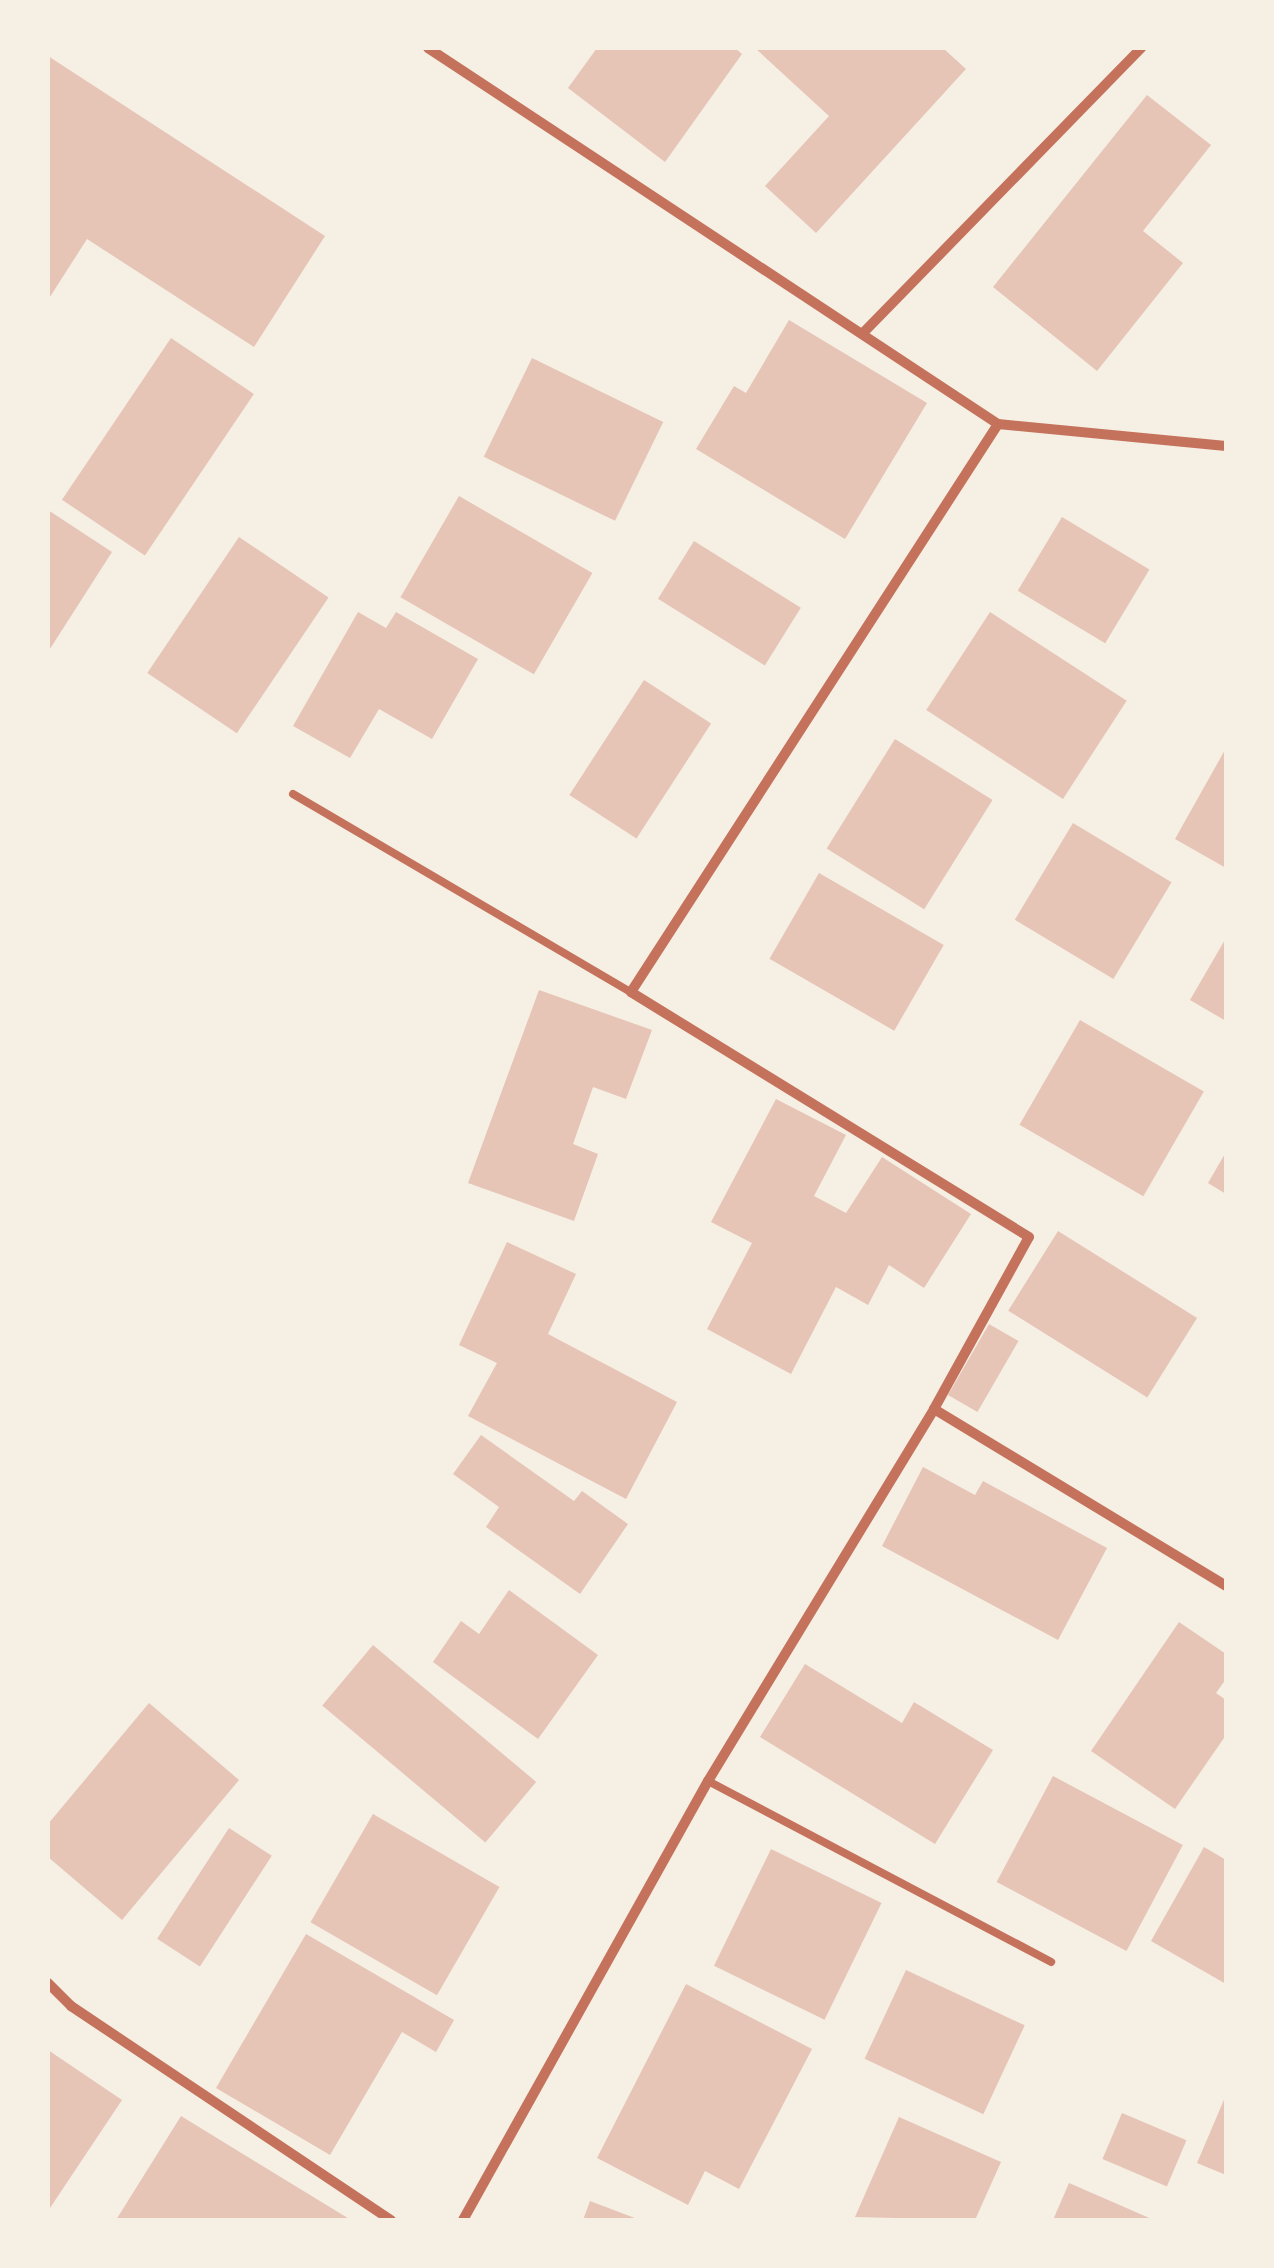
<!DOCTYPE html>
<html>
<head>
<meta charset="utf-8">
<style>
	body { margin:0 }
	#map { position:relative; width:1274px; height:2268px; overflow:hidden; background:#f6efe4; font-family:"Fira Sans Condensed",sans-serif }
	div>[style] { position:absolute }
	.building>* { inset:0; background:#e6c5b7; transform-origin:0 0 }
	.service>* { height:8px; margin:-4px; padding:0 4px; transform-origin:4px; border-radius:4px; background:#c5725c }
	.minor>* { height:10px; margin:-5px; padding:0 5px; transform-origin:5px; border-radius:5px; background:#c5725c }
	span { translate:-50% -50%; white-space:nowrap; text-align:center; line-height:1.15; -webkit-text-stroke:10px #f6efe4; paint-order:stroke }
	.frame { position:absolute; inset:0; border:50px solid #f6efe4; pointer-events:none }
</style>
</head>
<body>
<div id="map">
	<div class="building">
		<i style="clip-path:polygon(597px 48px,735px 48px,742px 54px,665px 162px,568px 88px)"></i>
		<i style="clip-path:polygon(755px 48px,943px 48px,966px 69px,816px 233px,765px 186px,829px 116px)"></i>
		<i style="clip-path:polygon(48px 56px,325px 236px,254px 347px,87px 239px,48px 300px)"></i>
		<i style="clip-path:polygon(1147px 95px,1211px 145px,1143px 231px,1183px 263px,1097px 371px,993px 287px)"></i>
		<i style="clip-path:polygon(789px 320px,927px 403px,845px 539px,696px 449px,734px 386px,746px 393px)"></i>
		<i style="left:171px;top:338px;width:100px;height:195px;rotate:34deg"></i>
		<i style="left:532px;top:358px;width:146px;height:110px;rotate:26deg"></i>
		<i style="left:459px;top:496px;width:154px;height:117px;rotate:30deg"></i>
		<i style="clip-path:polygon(48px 510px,112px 552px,48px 652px)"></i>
		<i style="left:1062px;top:517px;width:102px;height:86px;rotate:31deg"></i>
		<i style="left:239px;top:537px;width:108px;height:164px;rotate:34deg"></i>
		<i style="left:694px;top:541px;width:126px;height:68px;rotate:32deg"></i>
		<i style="clip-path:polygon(358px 612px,386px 628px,396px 612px,478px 659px,432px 739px,379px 709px,350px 758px,293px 726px)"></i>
		<i style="left:990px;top:612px;width:163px;height:117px;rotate:33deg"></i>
		<i style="left:644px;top:680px;width:80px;height:137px;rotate:33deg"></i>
		<i style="left:895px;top:739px;width:115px;height:129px;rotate:32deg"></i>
		<i style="clip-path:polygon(1226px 748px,1226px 868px,1175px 839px)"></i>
		<i style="left:1073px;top:823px;width:115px;height:113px;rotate:31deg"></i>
		<i style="left:819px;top:873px;width:144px;height:99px;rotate:30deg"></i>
		<i style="clip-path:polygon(1226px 938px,1226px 1021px,1190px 1000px)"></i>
		<i style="clip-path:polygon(539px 990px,652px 1030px,626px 1099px,593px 1087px,573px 1144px,598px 1154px,574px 1221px,468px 1183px)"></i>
		<i style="left:1080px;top:1020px;width:143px;height:121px;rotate:30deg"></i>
		<i style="clip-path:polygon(776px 1099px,846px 1135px,814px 1196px,846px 1213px,882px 1157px,971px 1214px,924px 1288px,889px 1265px,868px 1305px,836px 1287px,791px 1374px,707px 1329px,752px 1243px,711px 1222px)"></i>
		<i style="clip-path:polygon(1226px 1152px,1226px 1194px,1208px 1183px)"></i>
		<i style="left:1058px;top:1231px;width:164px;height:94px;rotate:32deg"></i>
		<i style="clip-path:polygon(507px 1242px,576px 1274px,548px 1334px,677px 1402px,626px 1499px,468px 1416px,497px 1363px,459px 1345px)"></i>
		<i style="left:989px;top:1324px;width:34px;height:82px;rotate:30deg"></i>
		<i style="clip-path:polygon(481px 1435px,574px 1501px,582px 1491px,628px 1524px,580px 1594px,486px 1527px,499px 1507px,453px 1474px)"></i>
		<i style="clip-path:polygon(923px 1467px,975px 1495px,983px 1481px,1107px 1548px,1058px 1640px,882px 1546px)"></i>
		<i style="clip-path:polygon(509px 1590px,598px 1655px,538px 1739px,433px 1662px,461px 1621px,479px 1634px)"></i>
		<i style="clip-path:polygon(1179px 1622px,1226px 1654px,1226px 1679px,1216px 1693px,1226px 1700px,1226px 1735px,1175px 1809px,1091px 1751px)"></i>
		<i style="left:373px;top:1645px;width:213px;height:79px;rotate:40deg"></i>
		<i style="clip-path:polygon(805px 1664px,902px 1723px,914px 1702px,993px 1750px,935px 1844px,760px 1737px)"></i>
		<i style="clip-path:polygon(149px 1703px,239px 1780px,122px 1920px,48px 1857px,48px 1824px)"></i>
		<i style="left:1053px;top:1776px;width:147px;height:120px;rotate:28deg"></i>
		<i style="left:373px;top:1814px;width:146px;height:125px;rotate:30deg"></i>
		<i style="left:229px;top:1828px;width:51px;height:132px;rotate:33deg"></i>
		<i style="clip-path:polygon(1204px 1847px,1226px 1860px,1226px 1984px,1151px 1941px)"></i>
		<i style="left:771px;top:1849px;width:123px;height:130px;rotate:26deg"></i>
		<i style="clip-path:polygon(306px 1934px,454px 2020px,436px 2052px,402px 2032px,330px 2155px,216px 2088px)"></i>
		<i style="left:906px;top:1970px;width:131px;height:98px;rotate:25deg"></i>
		<i style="clip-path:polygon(686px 1984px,812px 2049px,739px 2189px,705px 2171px,688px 2205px,597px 2158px)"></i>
		<i style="clip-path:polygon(48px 2050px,122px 2100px,48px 2211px)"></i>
		<i style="clip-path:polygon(1226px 2095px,1226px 2175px,1197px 2163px)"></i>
		<i style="left:1122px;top:2113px;width:70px;height:50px;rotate:23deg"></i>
		<i style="clip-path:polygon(181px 2116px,351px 2220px,116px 2220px)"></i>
		<i style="clip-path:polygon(899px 2117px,1001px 2162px,975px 2220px,855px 2217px)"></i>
		<i style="clip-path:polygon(1069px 2183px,1154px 2220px,1053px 2220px)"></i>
		<i style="clip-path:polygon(590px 2201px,640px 2220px,583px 2220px)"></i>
	</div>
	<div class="service">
		<i style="left:293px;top:794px;width:392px;rotate:30.4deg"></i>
		<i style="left:708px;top:1781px;width:388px;rotate:27.8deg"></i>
	</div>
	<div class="minor">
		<i style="left:428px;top:48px;width:683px;rotate:33.41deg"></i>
		<i style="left:864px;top:332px;width:397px;rotate:-45.7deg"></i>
		<i style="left:934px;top:1409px;width:341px;rotate:31.2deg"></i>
		<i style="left:48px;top:1983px;width:33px;rotate:45deg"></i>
		<i style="left:71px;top:2006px;width:385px;rotate:33.8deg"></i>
		<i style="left:463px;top:2220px;width:503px;rotate:-60.83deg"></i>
		<i style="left:708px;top:1781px;width:435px;rotate:-58.7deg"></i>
		<i style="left:934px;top:1409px;width:196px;rotate:-61.1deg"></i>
		<i style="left:1029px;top:1237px;width:467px;rotate:-148.4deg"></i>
		<i style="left:631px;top:992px;width:676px;rotate:-57.13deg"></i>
		<i style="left:998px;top:424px;width:229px;rotate:5.5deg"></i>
	</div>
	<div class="frame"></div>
</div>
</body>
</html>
